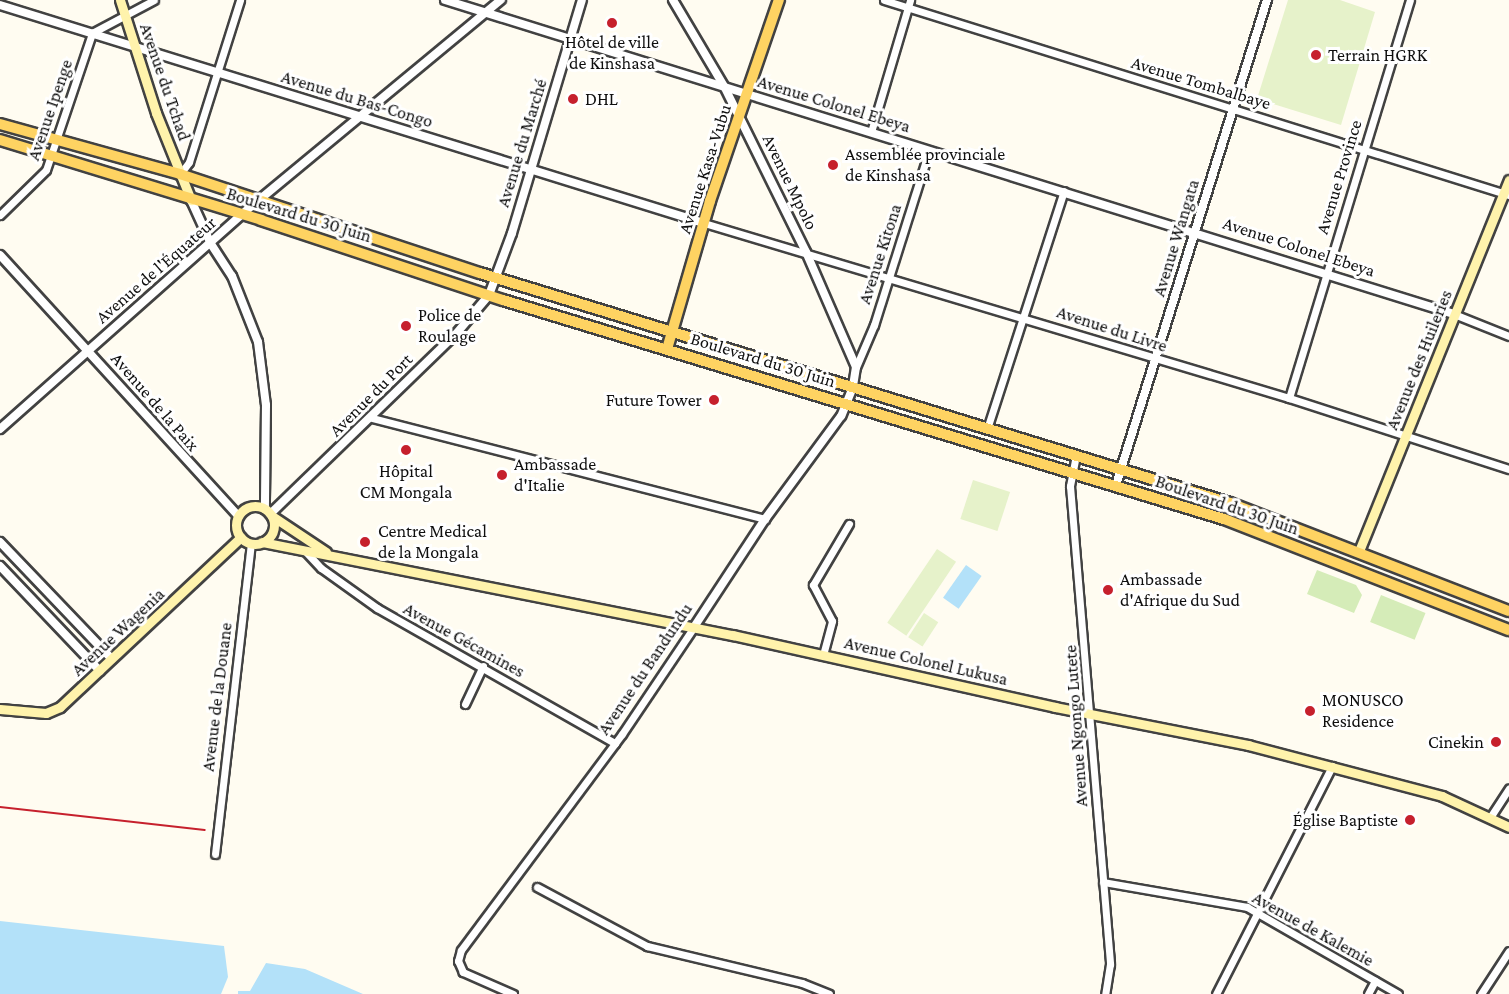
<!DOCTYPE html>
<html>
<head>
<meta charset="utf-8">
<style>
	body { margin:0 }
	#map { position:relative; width:1509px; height:994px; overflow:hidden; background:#fffcf1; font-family:"Crimson Pro",serif }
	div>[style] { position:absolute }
	.green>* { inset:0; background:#d5ecb8; transform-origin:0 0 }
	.pitch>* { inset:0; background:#e6f2ca; transform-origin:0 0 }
	.water>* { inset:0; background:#b3e1f9; transform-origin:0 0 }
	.roads { filter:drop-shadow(2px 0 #424242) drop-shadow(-2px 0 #424242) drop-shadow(0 2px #424242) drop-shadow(0 -2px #424242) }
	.minor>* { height:7px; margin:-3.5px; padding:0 3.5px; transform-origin:3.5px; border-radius:3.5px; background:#fff }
	.tertiary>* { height:8px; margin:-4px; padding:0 4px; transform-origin:4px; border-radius:4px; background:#fff }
	.secondary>* { height:9px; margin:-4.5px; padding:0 4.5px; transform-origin:4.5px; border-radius:4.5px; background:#fff3ac }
	.secondary>.ring { margin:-4.5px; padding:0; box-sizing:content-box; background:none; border:9px solid #fff3ac; border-radius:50% }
	.primary>* { height:10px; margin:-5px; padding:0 5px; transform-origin:5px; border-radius:5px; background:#fed362 }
	.rail>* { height:2px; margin:-1px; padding:0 1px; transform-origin:1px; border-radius:1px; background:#c6202d }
	.dots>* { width:16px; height:16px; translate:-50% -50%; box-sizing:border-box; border:3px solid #fff; border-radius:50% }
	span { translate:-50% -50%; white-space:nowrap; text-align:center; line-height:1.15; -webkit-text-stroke:6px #fff; paint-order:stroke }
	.poi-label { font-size:18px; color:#0f0f0f }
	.left { translate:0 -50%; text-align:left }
	.right { translate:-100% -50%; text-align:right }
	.street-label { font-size:18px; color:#0f0f0f }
</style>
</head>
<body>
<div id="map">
	<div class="green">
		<i style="clip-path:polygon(1317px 570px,1356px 585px,1362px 595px,1354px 613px,1307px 594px)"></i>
		<i style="left:1381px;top:595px;width:48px;height:29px;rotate:22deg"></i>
	</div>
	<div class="pitch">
		<i style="clip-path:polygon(1288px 0,1340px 0,1375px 12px,1341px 125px,1257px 99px)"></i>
		<i style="left:973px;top:480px;width:39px;height:41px;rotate:18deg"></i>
		<i style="left:937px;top:549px;width:23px;height:89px;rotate:34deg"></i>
		<i style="left:924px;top:613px;width:17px;height:29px;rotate:33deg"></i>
	</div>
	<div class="water">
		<i style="left:966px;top:565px;width:19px;height:40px;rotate:35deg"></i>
		<i style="clip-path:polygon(0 921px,224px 946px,228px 977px,221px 994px,0 994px)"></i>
		<i style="clip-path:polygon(266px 963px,305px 969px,363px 994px,238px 994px,238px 991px,250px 991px)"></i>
	</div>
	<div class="roads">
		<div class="minor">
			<i style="left:884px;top:0;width:655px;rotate:17.33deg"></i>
			<i style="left:871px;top:132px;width:138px;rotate:-73.5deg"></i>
			<i style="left:180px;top:174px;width:15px;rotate:-53deg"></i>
			<i style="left:189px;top:162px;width:170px;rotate:-72.5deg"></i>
			<i style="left:0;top:215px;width:64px;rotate:-44.4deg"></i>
			<i style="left:46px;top:170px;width:145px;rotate:-71.4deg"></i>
			<i style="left:92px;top:33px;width:70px;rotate:-28deg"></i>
			<i style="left:704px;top:223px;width:611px;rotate:16.65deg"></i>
			<i style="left:1289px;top:398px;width:231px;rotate:17.9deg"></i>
			<i style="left:1454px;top:314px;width:59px;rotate:21.8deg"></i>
			<i style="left:856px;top:367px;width:46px;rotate:-66.8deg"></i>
			<i style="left:874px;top:325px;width:182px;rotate:-72.5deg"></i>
			<i style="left:1289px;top:398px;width:416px;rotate:-73.1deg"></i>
			<i style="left:372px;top:418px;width:406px;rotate:14.4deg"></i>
			<i style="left:987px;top:429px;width:250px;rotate:-72.1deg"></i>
			<i style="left:1076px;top:455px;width:32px;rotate:101deg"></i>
			<i style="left:1070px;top:486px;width:480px;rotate:85.2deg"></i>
			<i style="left:1110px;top:964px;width:30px;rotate:99deg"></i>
			<i style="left:306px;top:552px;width:22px;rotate:47deg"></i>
			<i style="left:321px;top:568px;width:69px;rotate:35.5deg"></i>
			<i style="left:377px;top:608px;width:274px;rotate:29.6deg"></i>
			<i style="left:823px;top:655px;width:35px;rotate:-75deg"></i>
			<i style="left:832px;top:621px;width:41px;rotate:-117.8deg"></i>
			<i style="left:813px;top:585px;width:71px;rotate:-59.5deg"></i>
			<i style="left:465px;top:704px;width:42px;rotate:-64.7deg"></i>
			<i style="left:1491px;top:816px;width:33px;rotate:-57deg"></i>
			<i style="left:215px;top:854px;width:313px;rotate:-83.4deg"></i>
			<i style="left:1103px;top:882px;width:146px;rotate:9.8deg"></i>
			<i style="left:1247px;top:907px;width:174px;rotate:29.9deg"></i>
			<i style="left:537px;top:887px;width:125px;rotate:28.2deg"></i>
			<i style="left:647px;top:946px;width:159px;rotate:13.4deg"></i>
			<i style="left:802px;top:983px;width:29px;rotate:22deg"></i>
			<i style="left:513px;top:994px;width:55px;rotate:-156.3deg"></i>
			<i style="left:463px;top:972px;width:12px;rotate:-114deg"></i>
			<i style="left:458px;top:961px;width:11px;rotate:-75deg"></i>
			<i style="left:461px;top:950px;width:269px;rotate:-53.3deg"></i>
			<i style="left:622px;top:734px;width:129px;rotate:-56.1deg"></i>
			<i style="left:1216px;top:994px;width:256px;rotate:-63deg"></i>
			<i style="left:1368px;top:994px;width:15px;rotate:-62deg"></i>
			<i style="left:1481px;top:994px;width:51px;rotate:-56.9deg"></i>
		</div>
		<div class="tertiary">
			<i style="left:445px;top:0;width:1057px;rotate:17.29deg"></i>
			<i style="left:673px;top:0;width:102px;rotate:59.4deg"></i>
			<i style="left:725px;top:88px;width:183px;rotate:63.7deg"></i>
			<i style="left:806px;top:252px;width:125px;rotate:66.5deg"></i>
			<i style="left:856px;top:367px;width:20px;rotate:99deg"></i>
			<i style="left:853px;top:387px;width:31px;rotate:112deg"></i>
			<i style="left:841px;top:416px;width:128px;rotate:126.4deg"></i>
			<i style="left:765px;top:519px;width:129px;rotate:123.3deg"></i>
			<i style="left:0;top:5px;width:737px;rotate:17.21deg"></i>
			<i style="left:191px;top:200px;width:48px;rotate:65.6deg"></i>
			<i style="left:211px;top:244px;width:38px;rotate:57deg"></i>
			<i style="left:232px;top:276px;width:71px;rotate:68.5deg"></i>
			<i style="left:258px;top:342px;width:64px;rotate:82.8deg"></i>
			<i style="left:266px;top:405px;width:104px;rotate:90.6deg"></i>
			<i style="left:0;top:255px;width:353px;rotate:47.6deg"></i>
			<i style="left:0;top:429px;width:324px;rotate:-41.6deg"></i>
			<i style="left:242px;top:214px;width:336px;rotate:-39.6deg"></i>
			<i style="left:1116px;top:485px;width:508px;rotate:-72.71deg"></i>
			<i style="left:270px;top:514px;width:257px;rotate:-44.1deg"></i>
			<i style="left:455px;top:335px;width:52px;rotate:-49.6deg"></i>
			<i style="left:489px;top:295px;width:66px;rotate:-69.6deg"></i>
			<i style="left:512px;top:233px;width:243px;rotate:-73.3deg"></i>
			<i style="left:0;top:542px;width:162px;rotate:46.3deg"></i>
			<i style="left:0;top:566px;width:145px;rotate:46.4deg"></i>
		</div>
		<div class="secondary">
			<i style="left:120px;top:0;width:119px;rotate:72.3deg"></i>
			<i style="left:156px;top:113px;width:94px;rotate:68.1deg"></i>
			<i class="ring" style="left:236px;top:506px;width:29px;height:29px"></i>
			<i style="left:272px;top:516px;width:65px;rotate:33.7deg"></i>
			<i style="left:262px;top:542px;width:480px;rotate:11.2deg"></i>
			<i style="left:733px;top:635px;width:330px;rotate:12.6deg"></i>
			<i style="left:1055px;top:707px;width:197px;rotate:11.1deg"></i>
			<i style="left:1248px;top:745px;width:201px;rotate:14.7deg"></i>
			<i style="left:1442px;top:796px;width:74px;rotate:24.8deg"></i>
			<i style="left:1359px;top:551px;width:400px;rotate:-68deg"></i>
			<i style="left:0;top:709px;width:46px;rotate:5deg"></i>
			<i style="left:46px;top:713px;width:15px;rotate:-23deg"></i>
			<i style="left:60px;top:707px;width:248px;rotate:-43.2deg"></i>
		</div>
		<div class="primary">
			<i style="left:0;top:124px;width:187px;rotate:15.5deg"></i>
			<i style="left:180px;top:174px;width:316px;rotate:18.3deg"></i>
			<i style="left:480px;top:273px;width:784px;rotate:17.05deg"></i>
			<i style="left:1230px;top:503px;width:299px;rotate:21.2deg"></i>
			<i style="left:0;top:140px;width:273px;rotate:17deg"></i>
			<i style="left:261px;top:220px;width:255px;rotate:18.3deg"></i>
			<i style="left:503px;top:300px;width:754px;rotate:16.9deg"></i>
			<i style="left:1224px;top:519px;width:306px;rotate:21.3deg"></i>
			<i style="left:667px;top:349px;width:154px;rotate:-73.8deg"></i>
			<i style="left:710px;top:201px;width:213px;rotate:-71.1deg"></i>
		</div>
	</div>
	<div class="rail">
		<i style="left:0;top:807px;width:206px;rotate:6.4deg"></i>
	</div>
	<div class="dots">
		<i style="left:612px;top:23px;background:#c6202d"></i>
		<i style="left:1316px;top:55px;background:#c6202d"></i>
		<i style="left:573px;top:99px;background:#c6202d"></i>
		<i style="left:833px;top:165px;background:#c6202d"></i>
		<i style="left:406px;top:326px;background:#c6202d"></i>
		<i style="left:714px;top:400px;background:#c6202d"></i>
		<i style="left:406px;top:450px;background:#c6202d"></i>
		<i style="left:502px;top:475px;background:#c6202d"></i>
		<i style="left:365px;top:542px;background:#c6202d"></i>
		<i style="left:1108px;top:590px;background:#c6202d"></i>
		<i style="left:1310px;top:711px;background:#c6202d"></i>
		<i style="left:1496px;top:742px;background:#c6202d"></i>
		<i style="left:1410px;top:820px;background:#c6202d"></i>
	</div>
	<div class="poi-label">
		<span style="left:612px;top:53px">Hôtel de ville<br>de Kinshasa</span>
		<span class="left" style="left:1328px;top:55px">Terrain HGRK</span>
		<span class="left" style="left:585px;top:99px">DHL</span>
		<span class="left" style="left:845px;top:165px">Assemblée provinciale<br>de Kinshasa</span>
		<span class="left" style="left:418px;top:326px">Police de<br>Roulage</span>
		<span class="right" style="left:702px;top:400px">Future Tower</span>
		<span class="left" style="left:514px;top:475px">Ambassade<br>d'Italie</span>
		<span style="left:406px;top:482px">Hôpital<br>CM Mongala</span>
		<span class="left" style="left:378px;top:542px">Centre Medical<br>de la Mongala</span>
		<span class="left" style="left:1120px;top:590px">Ambassade<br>d'Afrique du Sud</span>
		<span class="left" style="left:1322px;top:711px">MONUSCO<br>Residence</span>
		<span class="right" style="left:1484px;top:742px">Cinekin</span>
		<span class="right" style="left:1398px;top:820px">Église Baptiste</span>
	</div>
	<div class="street-label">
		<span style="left:165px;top:82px;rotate:71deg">Avenue du Tchad</span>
		<span style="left:1201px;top:83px;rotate:17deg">Avenue Tombalbaye</span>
		<span style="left:357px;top:99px;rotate:17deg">Avenue du Bas-Congo</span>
		<span style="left:834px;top:104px;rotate:17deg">Avenue Colonel Ebeya</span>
		<span style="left:50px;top:110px;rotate:-71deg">Avenue Ipenge</span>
		<span style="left:522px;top:143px;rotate:-73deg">Avenue du Marché</span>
		<span style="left:705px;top:169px;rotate:-72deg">Avenue Kasa-Vubu</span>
		<span style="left:1339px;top:177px;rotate:-73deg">Avenue Province</span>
		<span style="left:790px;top:182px;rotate:64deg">Avenue Mpolo</span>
		<span style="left:299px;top:215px;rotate:17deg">Boulevard du 30 Juin</span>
		<span style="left:1176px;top:238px;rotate:-73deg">Avenue Wangata</span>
		<span style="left:1299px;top:247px;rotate:18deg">Avenue Colonel Ebeya</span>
		<span style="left:880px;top:254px;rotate:-72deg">Avenue Kitona</span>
		<span style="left:156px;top:270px;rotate:-41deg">Avenue de l'Équateur</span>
		<span style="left:1112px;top:329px;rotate:18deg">Avenue du Livre</span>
		<span style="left:763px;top:360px;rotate:17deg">Boulevard du 30 Juin</span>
		<span style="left:1419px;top:360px;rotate:-68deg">Avenue des Huileries</span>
		<span style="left:371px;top:395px;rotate:-45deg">Avenue du Port</span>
		<span style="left:155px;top:402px;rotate:49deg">Avenue de la Paix</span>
		<span style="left:1227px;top:505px;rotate:19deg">Boulevard du 30 Juin</span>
		<span style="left:118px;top:632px;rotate:-43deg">Avenue Wagenia</span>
		<span style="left:464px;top:640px;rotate:29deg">Avenue Gécamines</span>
		<span style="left:926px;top:661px;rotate:13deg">Avenue Colonel Lukusa</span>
		<span style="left:645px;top:669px;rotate:-56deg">Avenue du Bandundu</span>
		<span style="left:217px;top:697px;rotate:-83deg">Avenue de la Douane</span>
		<span style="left:1076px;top:726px;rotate:-94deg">Avenue Ngongo Lutete</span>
		<span style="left:1313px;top:929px;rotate:29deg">Avenue de Kalemie</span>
	</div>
</div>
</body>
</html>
